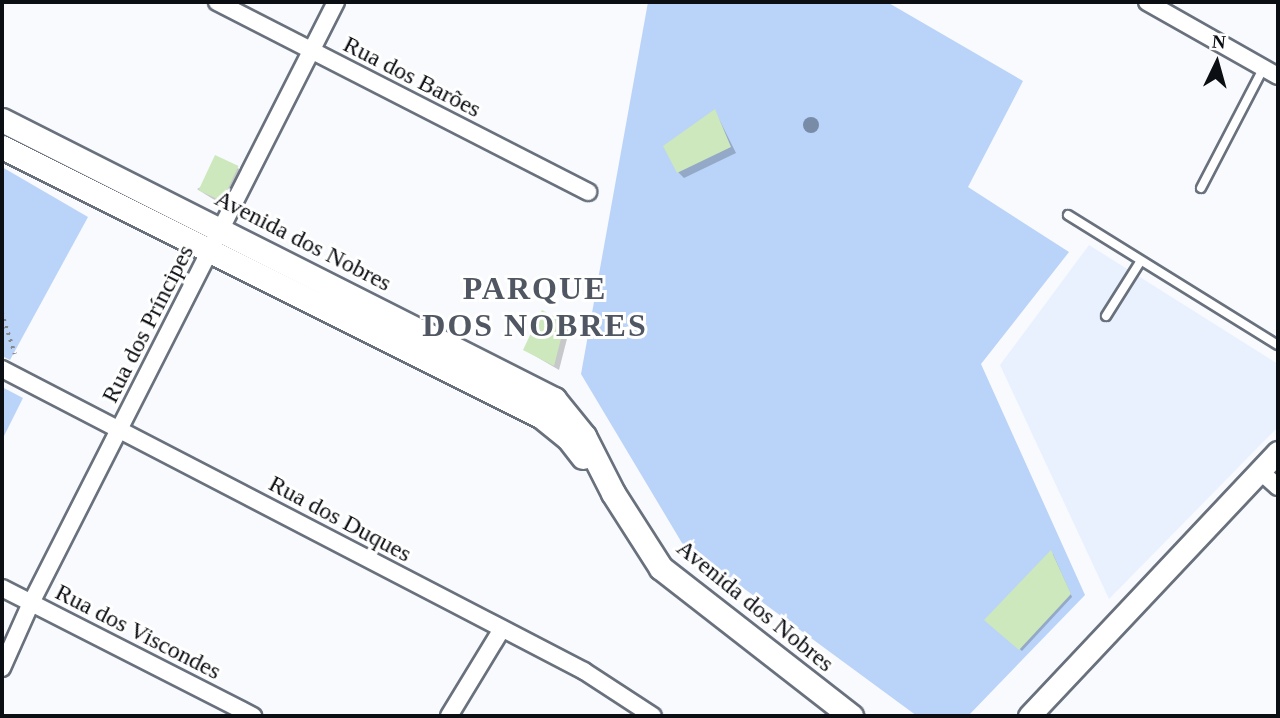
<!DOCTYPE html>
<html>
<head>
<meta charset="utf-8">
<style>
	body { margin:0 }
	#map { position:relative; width:1280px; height:718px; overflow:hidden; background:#f8fafd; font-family:"Times New Roman",serif }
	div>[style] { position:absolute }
	.built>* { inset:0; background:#e9f1fe }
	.green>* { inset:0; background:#bad3f9 }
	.shadow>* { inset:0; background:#0003 }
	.building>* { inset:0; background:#cce8bc; transform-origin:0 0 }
	.path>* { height:3.5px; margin-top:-1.75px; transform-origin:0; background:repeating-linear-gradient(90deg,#86888c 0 2px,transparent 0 7px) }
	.roads { filter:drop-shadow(2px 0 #69717d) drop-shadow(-2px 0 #69717d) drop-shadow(0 2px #69717d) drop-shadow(0 -2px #69717d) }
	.service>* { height:8px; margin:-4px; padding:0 4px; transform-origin:4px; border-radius:4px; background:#fff }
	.minor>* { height:16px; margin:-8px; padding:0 8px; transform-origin:8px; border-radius:8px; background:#fff }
	.tertiary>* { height:21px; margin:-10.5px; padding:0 10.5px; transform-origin:10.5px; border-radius:10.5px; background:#fff }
	.secondary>* { height:23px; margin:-11.5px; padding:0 11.5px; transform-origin:11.5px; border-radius:11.5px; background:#fff }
	.trees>* { width:16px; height:16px; margin:-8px; border-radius:50%; background:#788ba7 }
	span { translate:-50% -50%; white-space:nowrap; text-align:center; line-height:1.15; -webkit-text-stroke:6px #fff; paint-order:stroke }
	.street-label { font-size:24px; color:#0b0e12 }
	.district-label { font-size:32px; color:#505763; font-weight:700; letter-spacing:2px }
	.frame { position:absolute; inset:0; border:4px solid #0b0e12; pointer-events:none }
	.north { position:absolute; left:1182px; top:28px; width:70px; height:70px; -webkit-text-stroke:5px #fff; paint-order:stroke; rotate:5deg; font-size:19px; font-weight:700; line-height:28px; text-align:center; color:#0b0e12 }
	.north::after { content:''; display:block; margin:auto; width:24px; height:32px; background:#0b0e12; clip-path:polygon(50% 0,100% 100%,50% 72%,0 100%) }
</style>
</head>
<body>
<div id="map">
	<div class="built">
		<i style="clip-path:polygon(1089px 245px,1278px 364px,1278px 427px,1109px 599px,1000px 365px)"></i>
	</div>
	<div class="green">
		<i style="clip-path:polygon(648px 2px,887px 2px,1023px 81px,968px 187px,1069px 252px,981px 364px,1085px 595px,968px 716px,917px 716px,682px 543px,581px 374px)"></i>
		<i style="clip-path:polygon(2px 167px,88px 217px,10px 360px,2px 356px)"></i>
		<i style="clip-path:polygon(2px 387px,23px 398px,2px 440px)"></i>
	</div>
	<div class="shadow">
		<i style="clip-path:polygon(715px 111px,736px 153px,684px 178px,678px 172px)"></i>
		<i style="clip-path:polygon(238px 168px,243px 173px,224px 206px,197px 189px)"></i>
		<i style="clip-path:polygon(564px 325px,569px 331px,559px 370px,525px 350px)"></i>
		<i style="clip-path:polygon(1053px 554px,1072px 597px,1022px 651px,986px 620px)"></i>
	</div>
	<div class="building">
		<i style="clip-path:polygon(715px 109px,731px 147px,677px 173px,663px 146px)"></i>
		<i style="left:215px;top:155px;width:26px;height:39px;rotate:25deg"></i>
		<i style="clip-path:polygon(542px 310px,565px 323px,554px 366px,523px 350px)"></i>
		<i style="clip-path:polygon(1051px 550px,1071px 594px,1019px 650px,984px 620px)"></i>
	</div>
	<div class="path">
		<i style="left:2px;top:313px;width:43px;rotate:72.4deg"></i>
	</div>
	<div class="roads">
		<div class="service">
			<i style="left:1201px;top:188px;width:136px;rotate:-62.5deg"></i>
			<i style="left:1068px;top:215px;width:247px;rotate:31.8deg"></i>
			<i style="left:1106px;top:316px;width:64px;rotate:-57.8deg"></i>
		</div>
		<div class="minor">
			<i style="left:217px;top:2px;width:417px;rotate:27.1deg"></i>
			<i style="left:1147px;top:2px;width:150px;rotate:29.5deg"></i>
			<i style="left:2px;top:369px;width:656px;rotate:27.42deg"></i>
			<i style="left:584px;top:671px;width:82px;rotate:33.1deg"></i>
			<i style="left:1260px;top:471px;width:24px;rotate:42deg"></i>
			<i style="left:2px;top:588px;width:282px;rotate:27deg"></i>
			<i style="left:2px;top:668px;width:71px;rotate:-66deg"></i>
			<i style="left:31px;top:603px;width:674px;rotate:-63.09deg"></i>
			<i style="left:449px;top:716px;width:102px;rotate:-58.7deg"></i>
		</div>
		<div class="tertiary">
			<i style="left:1029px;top:716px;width:363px;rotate:-46.7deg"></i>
		</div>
		<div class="secondary">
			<i style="left:2px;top:120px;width:619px;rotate:26.81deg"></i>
			<i style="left:554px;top:399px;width:48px;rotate:51deg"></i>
			<i style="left:584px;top:436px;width:64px;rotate:63deg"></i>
			<i style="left:613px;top:493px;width:89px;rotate:57.4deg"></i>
			<i style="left:661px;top:568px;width:241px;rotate:37.9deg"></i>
			<i style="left:2px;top:147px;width:604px;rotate:26.57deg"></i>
			<i style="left:542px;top:417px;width:33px;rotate:39deg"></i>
			<i style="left:568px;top:438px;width:24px;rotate:52deg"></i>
		</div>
	</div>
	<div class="trees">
		<i style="left:811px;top:125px"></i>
	</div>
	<div class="street-label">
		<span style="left:412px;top:77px;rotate:27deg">Rua dos Barões</span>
		<span style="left:303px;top:241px;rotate:27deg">Avenida dos Nobres</span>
		<span style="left:148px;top:324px;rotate:-63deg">Rua dos Príncipes</span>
		<span style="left:340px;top:519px;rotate:28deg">Rua dos Duques</span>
		<span style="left:755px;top:606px;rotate:39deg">Avenida dos Nobres</span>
		<span style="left:138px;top:632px;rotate:27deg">Rua dos Viscondes</span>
	</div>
	<div class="district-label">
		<span style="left:535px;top:307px">PARQUE<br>DOS NOBRES</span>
	</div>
	<div class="frame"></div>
	<div class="north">N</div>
</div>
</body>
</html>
